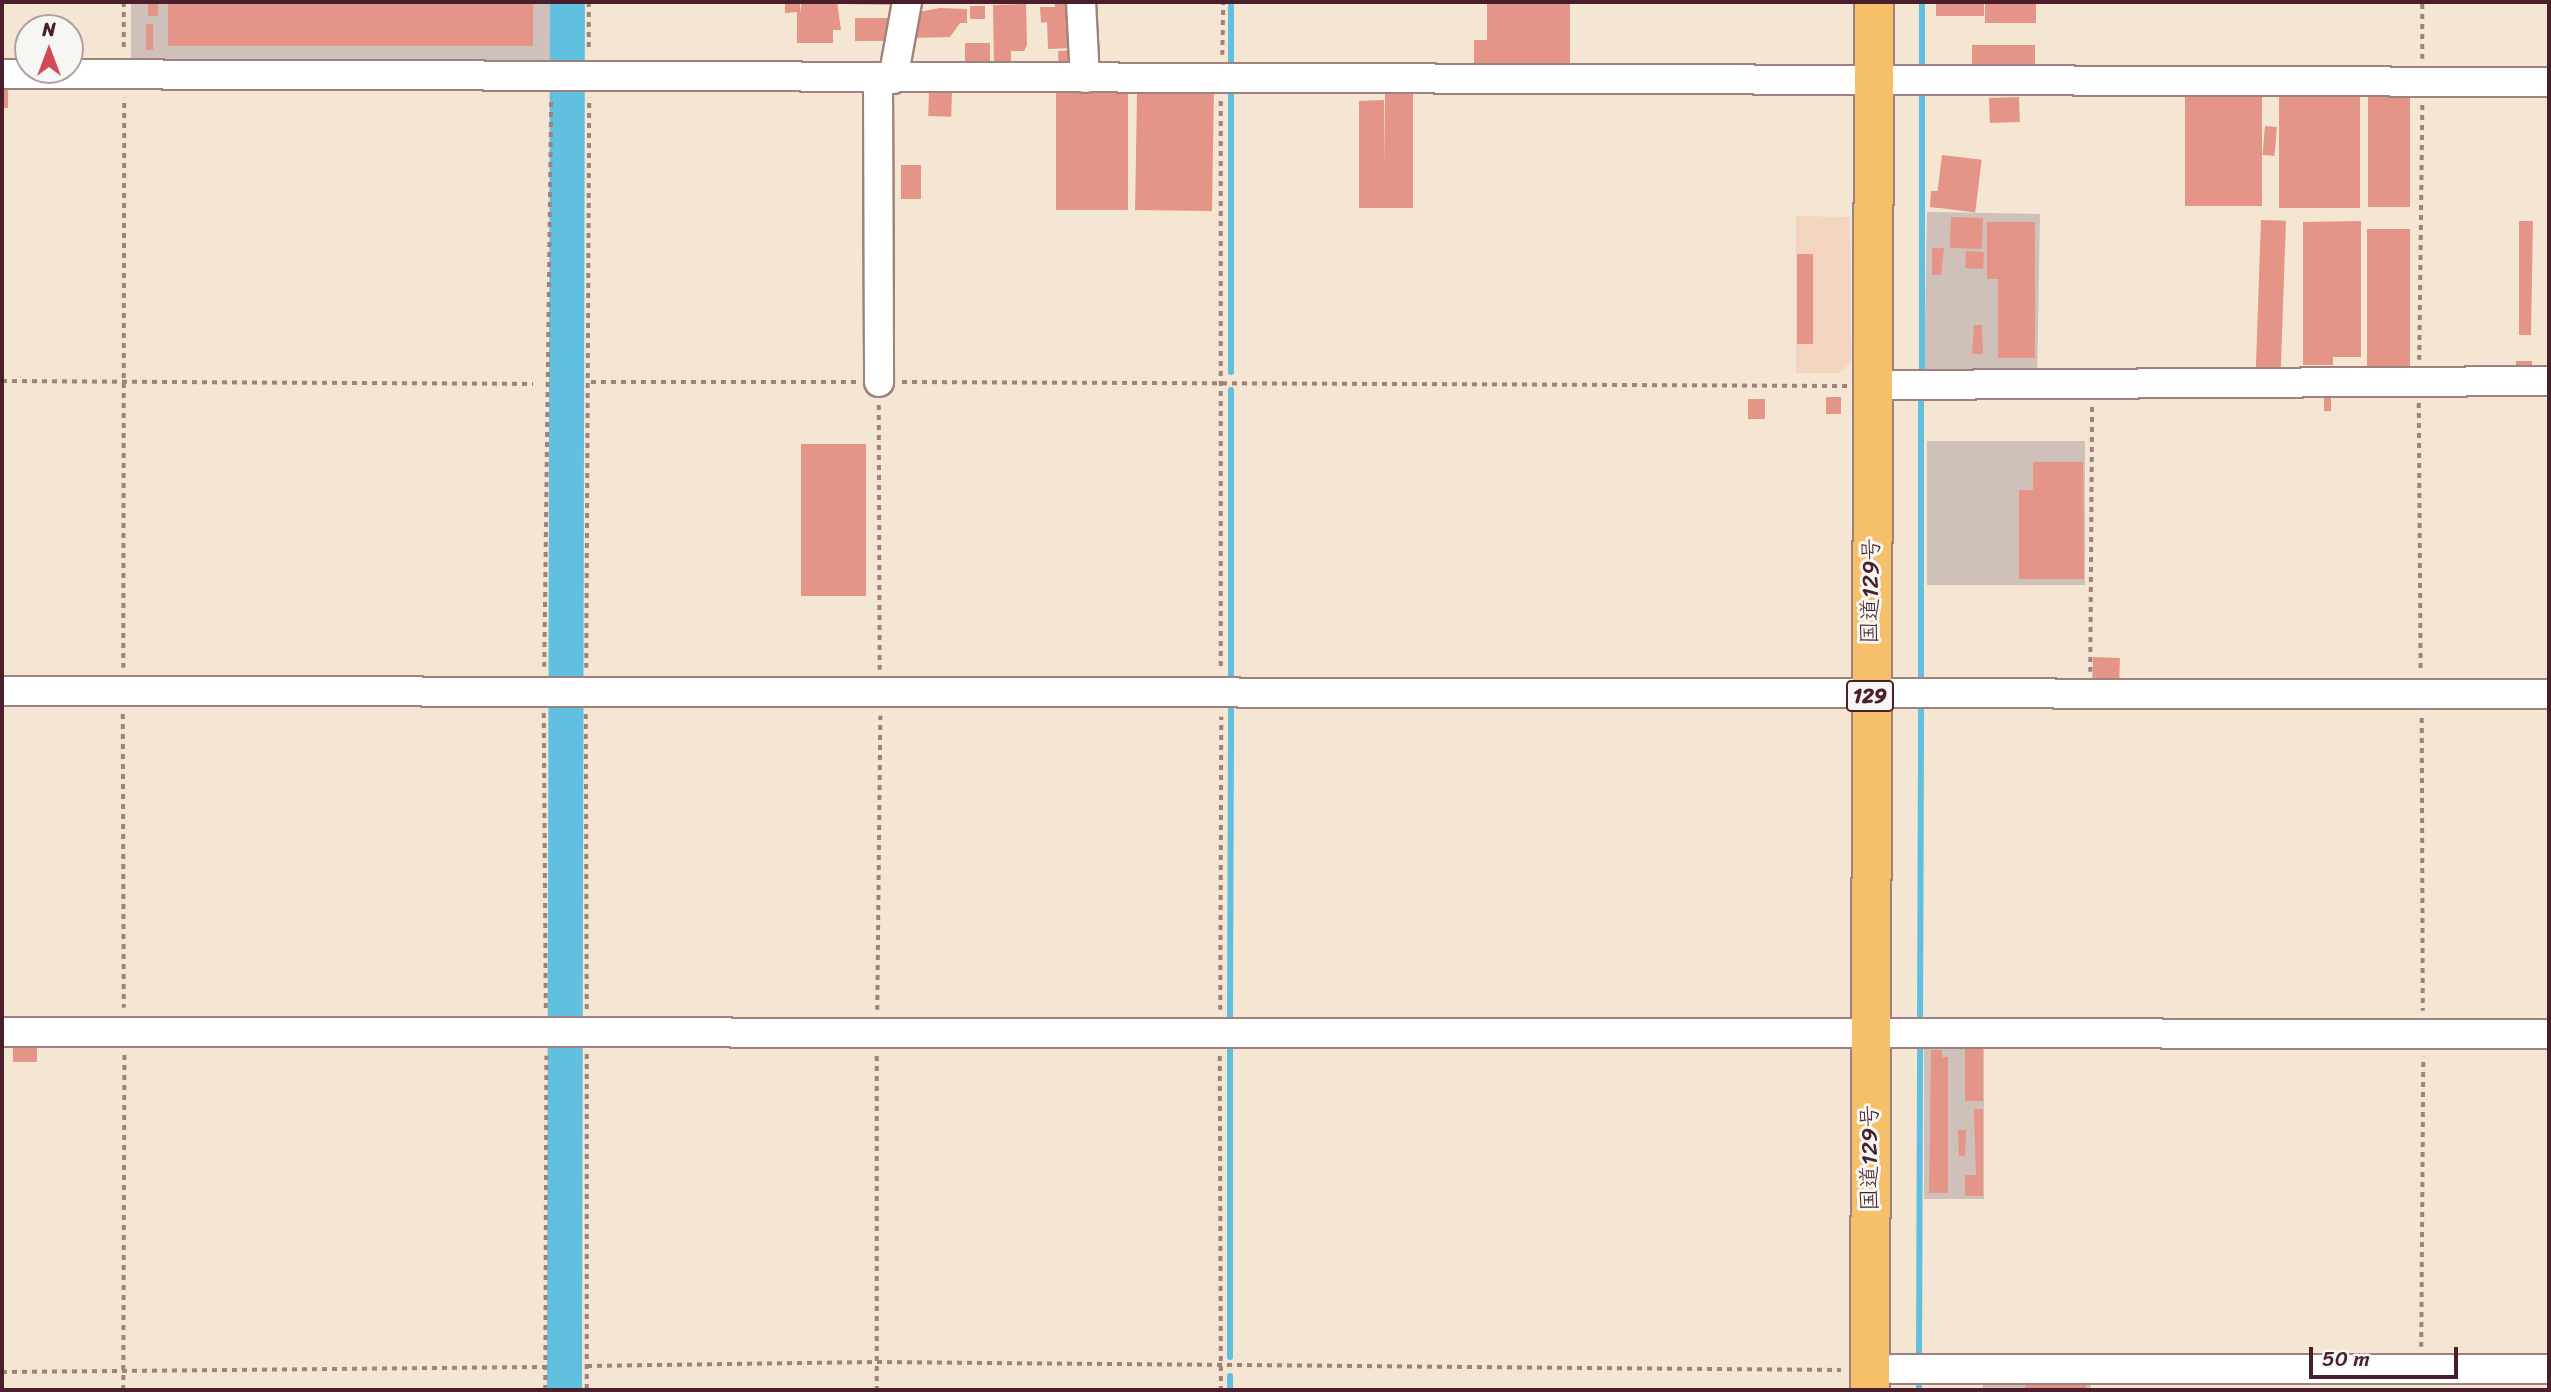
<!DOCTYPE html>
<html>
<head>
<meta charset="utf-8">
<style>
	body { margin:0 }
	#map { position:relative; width:2551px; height:1392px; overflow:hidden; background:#f4e6d2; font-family:Sriracha,"Klee One",sans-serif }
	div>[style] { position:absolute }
	.built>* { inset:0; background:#f3d4be }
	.industrial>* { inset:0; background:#cfc0ba; transform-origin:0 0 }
	.stream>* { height:6px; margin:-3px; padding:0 3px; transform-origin:3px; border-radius:3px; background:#61bfdf }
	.river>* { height:35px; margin:-17.5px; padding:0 17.5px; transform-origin:17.5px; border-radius:17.5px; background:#61bfdf }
	.building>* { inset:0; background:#e49588; transform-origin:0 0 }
	.path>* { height:3.5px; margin-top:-1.75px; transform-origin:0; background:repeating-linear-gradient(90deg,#9f827e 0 5px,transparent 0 10px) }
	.roads { filter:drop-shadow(2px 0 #9f827e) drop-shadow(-2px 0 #9f827e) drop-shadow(0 2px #9f827e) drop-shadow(0 -2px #9f827e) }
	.minor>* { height:28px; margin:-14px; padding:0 14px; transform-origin:14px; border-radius:14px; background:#fff }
	.highway>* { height:38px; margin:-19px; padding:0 19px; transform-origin:19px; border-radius:19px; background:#f6c06b }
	span { translate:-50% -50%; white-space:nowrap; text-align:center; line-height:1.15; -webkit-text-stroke:6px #f6f6f2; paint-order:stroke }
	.shield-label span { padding:2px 5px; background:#f6f6f2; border:2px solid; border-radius:5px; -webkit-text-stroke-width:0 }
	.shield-label { font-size:21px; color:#4a1f2b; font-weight:700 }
	.street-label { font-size:23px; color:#4a1f2b }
	.frame { position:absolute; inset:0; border:4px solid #4a1f2b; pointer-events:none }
	.north { position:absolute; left:14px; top:14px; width:70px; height:70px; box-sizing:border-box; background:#f6f6f2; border:2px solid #b1a0a2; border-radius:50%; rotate:0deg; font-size:19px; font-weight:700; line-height:28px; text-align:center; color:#4a1f2b }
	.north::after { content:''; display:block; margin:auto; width:24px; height:32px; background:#d1495b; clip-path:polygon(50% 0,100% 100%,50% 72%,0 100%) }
	.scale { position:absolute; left:2309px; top:1347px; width:149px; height:32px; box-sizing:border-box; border:4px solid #4a1f2b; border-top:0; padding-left:9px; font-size:21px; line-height:24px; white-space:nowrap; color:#4a1f2b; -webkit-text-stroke:5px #f6f6f2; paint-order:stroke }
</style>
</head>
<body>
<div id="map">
	<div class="built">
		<i style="clip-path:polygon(1796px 216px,1850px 217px,1851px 363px,1839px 373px,1796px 373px)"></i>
	</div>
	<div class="industrial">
		<i style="left:131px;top:2px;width:451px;height:60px"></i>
		<i style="left:1927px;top:212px;width:113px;height:162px;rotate:1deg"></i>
		<i style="left:2085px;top:441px;width:144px;height:158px;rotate:90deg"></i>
		<i style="left:1924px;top:1037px;width:60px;height:162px"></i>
		<i style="left:1983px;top:1374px;width:108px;height:16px"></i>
	</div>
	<div class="stream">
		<i style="left:1231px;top:66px;width:64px;rotate:-90deg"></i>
		<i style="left:1922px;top:73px;width:71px;rotate:-90deg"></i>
		<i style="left:1231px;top:372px;width:286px;rotate:-90deg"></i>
		<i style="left:1922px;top:378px;width:290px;rotate:-90deg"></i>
		<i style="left:1231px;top:686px;width:296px;rotate:-90deg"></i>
		<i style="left:1921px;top:686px;width:294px;rotate:-90deg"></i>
		<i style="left:1230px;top:1018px;width:318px;rotate:-89.8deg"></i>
		<i style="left:1920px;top:1025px;width:325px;rotate:-89.8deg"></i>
		<i style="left:1230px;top:1357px;width:316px;rotate:-90deg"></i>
		<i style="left:1919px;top:1361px;width:321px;rotate:-89.8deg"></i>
		<i style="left:1230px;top:1376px;width:14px;rotate:90deg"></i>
		<i style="left:1919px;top:1390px;width:14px;rotate:-90deg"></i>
	</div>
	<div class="river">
		<i style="left:564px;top:1390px;width:1388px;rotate:-89.88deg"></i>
	</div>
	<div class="building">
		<i style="left:148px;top:2px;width:10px;height:14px"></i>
		<i style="left:168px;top:2px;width:365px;height:44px"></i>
		<i style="clip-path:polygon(785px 2px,800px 2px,800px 13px,802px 2px,837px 2px,841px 30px,833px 30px,833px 43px,797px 43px,797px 12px,785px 13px)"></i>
		<i style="clip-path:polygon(844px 2px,898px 2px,898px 5px,844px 4px)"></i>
		<i style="clip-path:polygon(1054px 2px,1073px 2px,1075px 48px,1048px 49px,1047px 22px,1041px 23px,1040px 7px,1055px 7px)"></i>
		<i style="clip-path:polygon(1487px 2px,1570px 2px,1570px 63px,1474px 63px,1474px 40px,1487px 40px)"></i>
		<i style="left:1936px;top:2px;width:48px;height:14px"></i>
		<i style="left:1985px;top:2px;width:51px;height:21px"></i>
		<i style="clip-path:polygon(1026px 4px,1027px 45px,1024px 51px,1011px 51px,1011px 66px,994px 67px,993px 5px)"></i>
		<i style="left:970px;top:6px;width:15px;height:13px"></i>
		<i style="clip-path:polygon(940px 8px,967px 9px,967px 23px,960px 23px,950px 37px,914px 38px,913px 13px)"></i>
		<i style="left:855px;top:18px;width:35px;height:23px"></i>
		<i style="left:153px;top:24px;width:26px;height:7px;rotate:90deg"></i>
		<i style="left:965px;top:43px;width:25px;height:27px"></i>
		<i style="left:1972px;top:45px;width:63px;height:19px"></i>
		<i style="left:1075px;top:50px;width:17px;height:17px;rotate:87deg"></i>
		<i style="left:2px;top:83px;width:6px;height:25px"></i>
		<i style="clip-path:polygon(1152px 86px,1214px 87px,1212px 211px,1135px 210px,1137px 94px,1152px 94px)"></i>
		<i style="left:2368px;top:88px;width:42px;height:119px"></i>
		<i style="left:2185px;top:90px;width:77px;height:116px"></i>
		<i style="clip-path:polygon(1385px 91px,1413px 91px,1413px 208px,1359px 208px,1359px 101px,1384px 100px,1385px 164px)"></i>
		<i style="left:929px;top:92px;width:23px;height:24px;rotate:2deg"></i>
		<i style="left:1056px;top:93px;width:72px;height:117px"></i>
		<i style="left:2279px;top:95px;width:81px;height:113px"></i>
		<i style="left:2019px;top:97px;width:25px;height:30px;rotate:88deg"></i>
		<i style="left:2265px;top:126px;width:12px;height:29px;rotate:5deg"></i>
		<i style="left:1942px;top:155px;width:40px;height:53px;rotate:7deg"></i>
		<i style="left:901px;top:165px;width:20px;height:34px"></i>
		<i style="clip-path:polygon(1931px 191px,1938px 191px,1938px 208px,1930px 207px)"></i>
		<i style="left:1951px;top:217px;width:32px;height:31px;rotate:2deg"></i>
		<i style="left:2261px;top:220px;width:25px;height:152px;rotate:2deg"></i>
		<i style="clip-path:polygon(2361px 221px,2361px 357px,2333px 357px,2333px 365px,2303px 365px,2303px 222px)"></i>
		<i style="clip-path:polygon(2519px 221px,2533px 221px,2531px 335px,2519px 335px)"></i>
		<i style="clip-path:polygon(1987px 222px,2035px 222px,2035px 358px,1998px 358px,1998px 279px,1987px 279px)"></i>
		<i style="left:2367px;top:229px;width:43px;height:142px"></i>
		<i style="clip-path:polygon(1932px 248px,1944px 248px,1941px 275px,1932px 275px)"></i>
		<i style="left:1966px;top:251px;width:18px;height:17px;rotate:3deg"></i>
		<i style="left:1797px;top:254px;width:16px;height:90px"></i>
		<i style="clip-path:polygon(1974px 325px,1982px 325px,1983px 354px,1972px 354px)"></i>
		<i style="left:2516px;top:361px;width:16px;height:6px"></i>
		<i style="left:2324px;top:391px;width:7px;height:20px"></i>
		<i style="left:1826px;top:397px;width:15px;height:17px"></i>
		<i style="left:1748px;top:399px;width:17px;height:20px"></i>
		<i style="left:801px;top:444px;width:65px;height:152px"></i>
		<i style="clip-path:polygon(2033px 462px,2083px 462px,2084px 579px,2019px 579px,2019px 490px,2033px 490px)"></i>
		<i style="left:2093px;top:657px;width:27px;height:23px;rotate:2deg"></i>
		<i style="left:13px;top:1042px;width:24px;height:20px"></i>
		<i style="left:1965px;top:1043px;width:18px;height:58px"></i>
		<i style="clip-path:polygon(1931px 1050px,1942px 1050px,1942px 1057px,1948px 1057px,1948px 1193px,1929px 1193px)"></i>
		<i style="clip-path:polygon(1974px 1109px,1983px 1109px,1983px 1196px,1965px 1196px,1965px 1175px,1976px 1175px)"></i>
		<i style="clip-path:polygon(1958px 1130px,1966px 1130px,1965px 1156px,1959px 1156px)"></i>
		<i style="left:2025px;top:1380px;width:61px;height:10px"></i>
	</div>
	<div class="path">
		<i style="left:124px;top:2px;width:50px;rotate:90deg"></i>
		<i style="left:589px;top:2px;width:50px;rotate:90deg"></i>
		<i style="left:1222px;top:55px;width:53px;rotate:-88.9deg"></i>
		<i style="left:2422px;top:59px;width:57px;rotate:-90deg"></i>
		<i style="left:1221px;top:101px;width:570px;rotate:90deg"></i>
		<i style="left:2419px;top:360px;width:255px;rotate:-89.3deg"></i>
		<i style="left:2px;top:381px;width:531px;rotate:0.32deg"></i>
		<i style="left:591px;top:382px;width:265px"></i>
		<i style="left:902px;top:382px;width:945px;rotate:0.24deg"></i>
		<i style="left:2419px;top:403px;width:269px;rotate:89.6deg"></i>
		<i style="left:879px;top:405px;width:265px;rotate:89.8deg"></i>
		<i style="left:544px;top:667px;width:570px;rotate:-89.3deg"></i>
		<i style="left:123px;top:668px;width:570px;rotate:-89.9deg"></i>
		<i style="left:586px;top:668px;width:570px;rotate:-89.7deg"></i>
		<i style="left:2090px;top:672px;width:266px;rotate:-89.6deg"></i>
		<i style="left:544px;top:713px;width:297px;rotate:89.6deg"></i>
		<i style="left:123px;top:714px;width:294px;rotate:89.8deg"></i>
		<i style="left:586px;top:714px;width:297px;rotate:89.8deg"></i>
		<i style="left:2422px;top:718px;width:293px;rotate:89.8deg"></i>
		<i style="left:877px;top:1010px;width:294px;rotate:-89.4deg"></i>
		<i style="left:1220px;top:1010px;width:293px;rotate:-89.8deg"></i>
		<i style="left:587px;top:1054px;width:336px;rotate:90deg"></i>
		<i style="left:877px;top:1056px;width:334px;rotate:90deg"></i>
		<i style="left:1220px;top:1056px;width:334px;rotate:89.8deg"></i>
		<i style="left:2421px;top:1347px;width:290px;rotate:-89.6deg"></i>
		<i style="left:587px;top:1366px;width:290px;rotate:-0.8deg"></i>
		<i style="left:877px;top:1362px;width:964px;rotate:0.48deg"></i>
		<i style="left:2px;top:1372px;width:543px;rotate:-0.53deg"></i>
		<i style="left:123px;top:1390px;width:336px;rotate:-89.8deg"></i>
		<i style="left:545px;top:1390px;width:334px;rotate:-89.8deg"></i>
	</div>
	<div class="roads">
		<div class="minor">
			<i style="left:1081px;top:2px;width:76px;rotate:87deg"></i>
			<i style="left:2px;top:74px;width:2547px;rotate:0.18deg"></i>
			<i style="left:878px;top:78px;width:304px;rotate:89.8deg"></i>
			<i style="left:893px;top:79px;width:78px;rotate:-79.7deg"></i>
			<i style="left:1894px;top:385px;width:655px;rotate:-0.35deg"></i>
			<i style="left:2px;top:691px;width:2547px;rotate:0.07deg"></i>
			<i style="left:2px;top:1032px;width:2547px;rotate:0.04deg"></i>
			<i style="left:1893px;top:1369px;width:656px"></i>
		</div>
		<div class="highway">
			<i style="left:1870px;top:1390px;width:1388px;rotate:-89.83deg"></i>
		</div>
	</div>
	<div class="shield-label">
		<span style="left:1870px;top:696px">129</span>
	</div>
	<div class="street-label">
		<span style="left:1871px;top:591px;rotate:-89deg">国道129号</span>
		<span style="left:1870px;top:1158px;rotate:-90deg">国道129号</span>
	</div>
	<div class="frame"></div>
	<div class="north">N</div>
	<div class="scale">50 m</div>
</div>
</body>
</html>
